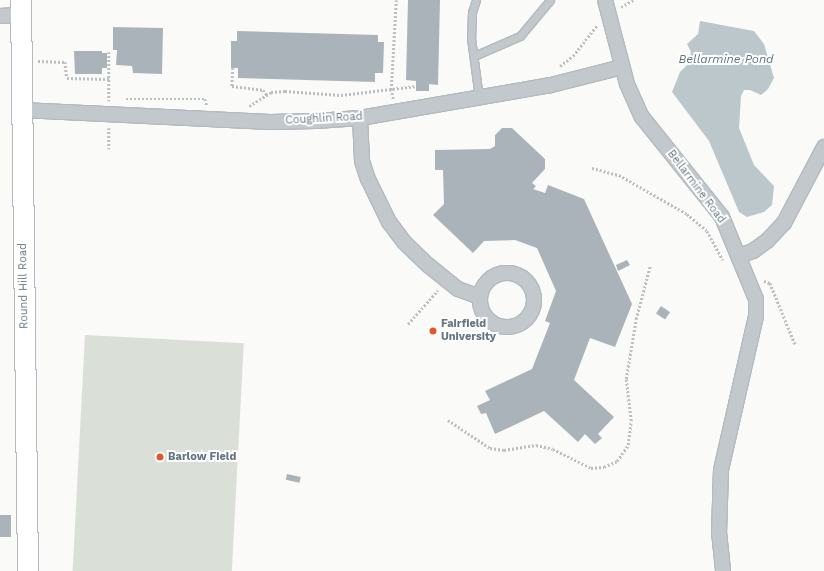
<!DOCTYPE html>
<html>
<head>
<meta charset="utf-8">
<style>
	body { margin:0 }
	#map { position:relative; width:824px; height:571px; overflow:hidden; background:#fafaf8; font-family:"Work Sans",sans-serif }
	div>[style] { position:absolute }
	.green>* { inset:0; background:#dadfd7; transform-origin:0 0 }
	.water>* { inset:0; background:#bbc7cb }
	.building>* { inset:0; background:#aab3b9; transform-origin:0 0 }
	.path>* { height:2.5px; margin-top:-1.25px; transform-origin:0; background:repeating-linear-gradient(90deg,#bbbfc2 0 2px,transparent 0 4px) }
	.roads { filter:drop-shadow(1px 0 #b3babf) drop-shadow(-1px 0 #b3babf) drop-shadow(0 1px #b3babf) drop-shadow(0 -1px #b3babf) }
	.lane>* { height:7px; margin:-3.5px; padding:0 3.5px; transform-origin:3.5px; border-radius:3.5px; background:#c3c8cc }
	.street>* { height:14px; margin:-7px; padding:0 7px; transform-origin:7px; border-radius:7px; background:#c3c8cc }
	.street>.ring { margin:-7px; padding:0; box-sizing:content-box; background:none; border:14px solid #c3c8cc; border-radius:50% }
	.secondary>* { height:20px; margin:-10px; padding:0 10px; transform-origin:10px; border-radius:10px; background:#fff }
	.dots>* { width:11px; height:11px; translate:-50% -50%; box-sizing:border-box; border:2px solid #fff; border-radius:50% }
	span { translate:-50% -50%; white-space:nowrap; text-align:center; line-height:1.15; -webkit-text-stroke:4px #fff; paint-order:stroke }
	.street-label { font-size:11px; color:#657683 }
	.poi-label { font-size:11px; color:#657683; font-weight:700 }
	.left { translate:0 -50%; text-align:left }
	.water-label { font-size:12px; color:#60757c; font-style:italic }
</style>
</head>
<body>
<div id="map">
	<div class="green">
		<i style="left:85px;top:335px;width:159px;height:236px;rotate:3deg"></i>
	</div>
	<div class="water">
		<i style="clip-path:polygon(700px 21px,754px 31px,764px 44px,774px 78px,768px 89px,761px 95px,750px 90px,744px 90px,741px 96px,739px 128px,754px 165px,774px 186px,772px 205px,764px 212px,747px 217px,739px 212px,709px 141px,672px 92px,680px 72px,689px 63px,691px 52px,687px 44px,698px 34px)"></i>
	</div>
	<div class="building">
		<i style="clip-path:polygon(408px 0,440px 0,438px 85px,429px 84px,429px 91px,416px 91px,416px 81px,406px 80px)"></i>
		<i style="clip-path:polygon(113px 27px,163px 28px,162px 74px,133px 73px,132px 66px,116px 65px,117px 50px,113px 50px)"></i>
		<i style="clip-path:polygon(237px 31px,378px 35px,378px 42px,384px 42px,383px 73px,375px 73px,375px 82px,238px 78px,238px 68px,231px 68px,231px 41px,237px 41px)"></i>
		<i style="clip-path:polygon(74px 51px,102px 51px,102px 53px,107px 53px,107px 68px,102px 68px,102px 74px,75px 74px)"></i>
		<i style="clip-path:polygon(502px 128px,512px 128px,545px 159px,545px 169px,532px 183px,536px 186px,533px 189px,545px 193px,548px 185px,584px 199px,632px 304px,615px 347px,590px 338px,574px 380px,614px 417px,598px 434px,602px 438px,595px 444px,585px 434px,578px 442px,544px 411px,495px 434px,486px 413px,481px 414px,477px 406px,490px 400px,485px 391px,532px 369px,550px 323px,545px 321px,556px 291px,537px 248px,515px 240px,484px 241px,473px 253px,433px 215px,444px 204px,443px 170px,435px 170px,435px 150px,490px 149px,495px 146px,495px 135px)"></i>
		<i style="clip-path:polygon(627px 260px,630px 265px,618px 271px,616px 265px)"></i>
		<i style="left:661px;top:306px;width:11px;height:9px;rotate:34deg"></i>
		<i style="left:287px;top:474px;width:14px;height:6px;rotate:12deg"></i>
		<i style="left:0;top:515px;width:11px;height:22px"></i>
	</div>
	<div class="path">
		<i style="left:621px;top:7px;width:14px;rotate:-30deg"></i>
		<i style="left:109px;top:52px;width:49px;rotate:90deg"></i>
		<i style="left:38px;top:61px;width:27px;rotate:2deg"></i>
		<i style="left:65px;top:62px;width:16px;rotate:83deg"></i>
		<i style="left:67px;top:78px;width:42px;rotate:1.4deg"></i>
		<i style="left:560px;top:66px;width:16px;rotate:-38deg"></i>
		<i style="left:573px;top:56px;width:39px;rotate:-52deg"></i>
		<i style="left:233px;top:68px;width:18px;rotate:93deg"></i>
		<i style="left:232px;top:86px;width:31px;rotate:7deg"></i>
		<i style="left:263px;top:90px;width:6px;rotate:51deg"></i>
		<i style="left:126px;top:99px;width:79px"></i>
		<i style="left:205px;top:99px;width:7px;rotate:74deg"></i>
		<i style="left:393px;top:99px;width:9px;rotate:-103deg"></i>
		<i style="left:391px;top:90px;width:90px;rotate:-86.8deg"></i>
		<i style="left:249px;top:106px;width:26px;rotate:-32deg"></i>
		<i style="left:271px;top:92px;width:14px;rotate:-4deg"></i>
		<i style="left:285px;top:91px;width:56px;rotate:4.1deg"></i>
		<i style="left:341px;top:95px;width:76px;rotate:-6.8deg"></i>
		<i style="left:109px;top:128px;width:21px;rotate:90deg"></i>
		<i style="left:592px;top:168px;width:28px;rotate:15deg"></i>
		<i style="left:619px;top:175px;width:78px;rotate:29.8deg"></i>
		<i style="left:687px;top:214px;width:26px;rotate:40deg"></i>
		<i style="left:707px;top:231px;width:33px;rotate:61deg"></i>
		<i style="left:764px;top:281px;width:6px;rotate:18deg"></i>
		<i style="left:770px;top:283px;width:66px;rotate:67.7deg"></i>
		<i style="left:408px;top:324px;width:45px;rotate:-48.6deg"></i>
		<i style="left:448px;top:420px;width:50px;rotate:33.7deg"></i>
		<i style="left:490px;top:448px;width:14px;rotate:8deg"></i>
		<i style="left:504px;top:450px;width:32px;rotate:-9deg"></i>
		<i style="left:536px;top:445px;width:17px;rotate:13deg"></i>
		<i style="left:553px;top:449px;width:42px;rotate:26.6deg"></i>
		<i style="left:591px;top:468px;width:13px;rotate:-4deg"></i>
		<i style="left:604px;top:467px;width:14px;rotate:-25deg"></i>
		<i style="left:617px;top:461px;width:19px;rotate:-55deg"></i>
		<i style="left:628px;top:445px;width:24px;rotate:-83deg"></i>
		<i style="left:631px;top:421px;width:42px;rotate:-96.8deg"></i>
		<i style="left:626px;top:379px;width:61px;rotate:-80.5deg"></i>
		<i style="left:636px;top:319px;width:55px;rotate:-75.2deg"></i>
	</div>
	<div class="roads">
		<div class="lane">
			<i style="left:476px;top:0;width:13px;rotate:108deg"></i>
			<i style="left:472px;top:12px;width:26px;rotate:92deg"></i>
			<i style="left:471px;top:38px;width:61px;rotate:82.4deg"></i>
			<i style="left:474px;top:56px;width:50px;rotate:-23.5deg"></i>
			<i style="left:520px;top:36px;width:47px;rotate:-50.2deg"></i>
		</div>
		<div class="street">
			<i style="left:605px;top:0;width:87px;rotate:75.3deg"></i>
			<i style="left:627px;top:84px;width:36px;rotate:66deg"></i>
			<i style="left:642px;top:117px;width:128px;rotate:51.3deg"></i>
			<i style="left:722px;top:217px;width:89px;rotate:67.5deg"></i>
			<i style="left:756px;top:299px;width:17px;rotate:90deg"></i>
			<i style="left:756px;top:316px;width:158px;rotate:102.8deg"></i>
			<i style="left:721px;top:470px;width:62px;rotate:91.8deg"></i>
			<i style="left:719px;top:532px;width:39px;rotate:84deg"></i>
			<i style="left:0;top:16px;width:21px;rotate:-3deg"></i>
			<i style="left:22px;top:110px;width:248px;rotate:2.8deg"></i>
			<i style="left:270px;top:122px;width:46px;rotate:-1.2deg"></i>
			<i style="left:316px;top:121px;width:44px;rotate:-3.9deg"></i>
			<i style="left:360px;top:118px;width:194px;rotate:-9.8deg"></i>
			<i style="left:551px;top:85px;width:73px;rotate:-14.2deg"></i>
			<i style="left:360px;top:118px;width:43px;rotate:87.3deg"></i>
			<i style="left:362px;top:161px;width:19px;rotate:72deg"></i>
			<i style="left:368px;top:179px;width:48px;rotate:64deg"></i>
			<i style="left:389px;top:222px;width:25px;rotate:53deg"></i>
			<i style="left:404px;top:242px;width:33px;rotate:44deg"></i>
			<i style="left:428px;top:265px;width:38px;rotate:39deg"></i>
			<i style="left:458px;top:289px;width:23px;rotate:20deg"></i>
			<i style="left:739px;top:256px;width:15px;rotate:-20deg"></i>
			<i style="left:753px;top:251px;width:17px;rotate:-36deg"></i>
			<i style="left:767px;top:241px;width:25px;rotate:-47deg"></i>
			<i style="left:784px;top:223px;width:86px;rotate:-62.2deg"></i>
			<i class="ring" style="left:480px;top:273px;width:40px;height:40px"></i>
		</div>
		<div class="secondary">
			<i style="left:21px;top:0;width:571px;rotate:89.3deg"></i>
		</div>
	</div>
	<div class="dots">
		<i style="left:433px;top:331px;background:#e4572e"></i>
		<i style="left:160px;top:457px;background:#e4572e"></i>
	</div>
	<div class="street-label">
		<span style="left:324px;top:119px;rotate:-3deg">Coughlin Road</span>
		<span style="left:696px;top:187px;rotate:53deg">Bellarmine Road</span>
		<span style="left:24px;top:286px;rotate:-91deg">Round Hill Road</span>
	</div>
	<div class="poi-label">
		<span class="left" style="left:441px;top:331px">Fairfield<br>University</span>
		<span class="left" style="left:168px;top:457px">Barlow Field</span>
	</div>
	<div class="water-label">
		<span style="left:726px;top:60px">Bellarmine Pond</span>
	</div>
</div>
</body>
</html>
